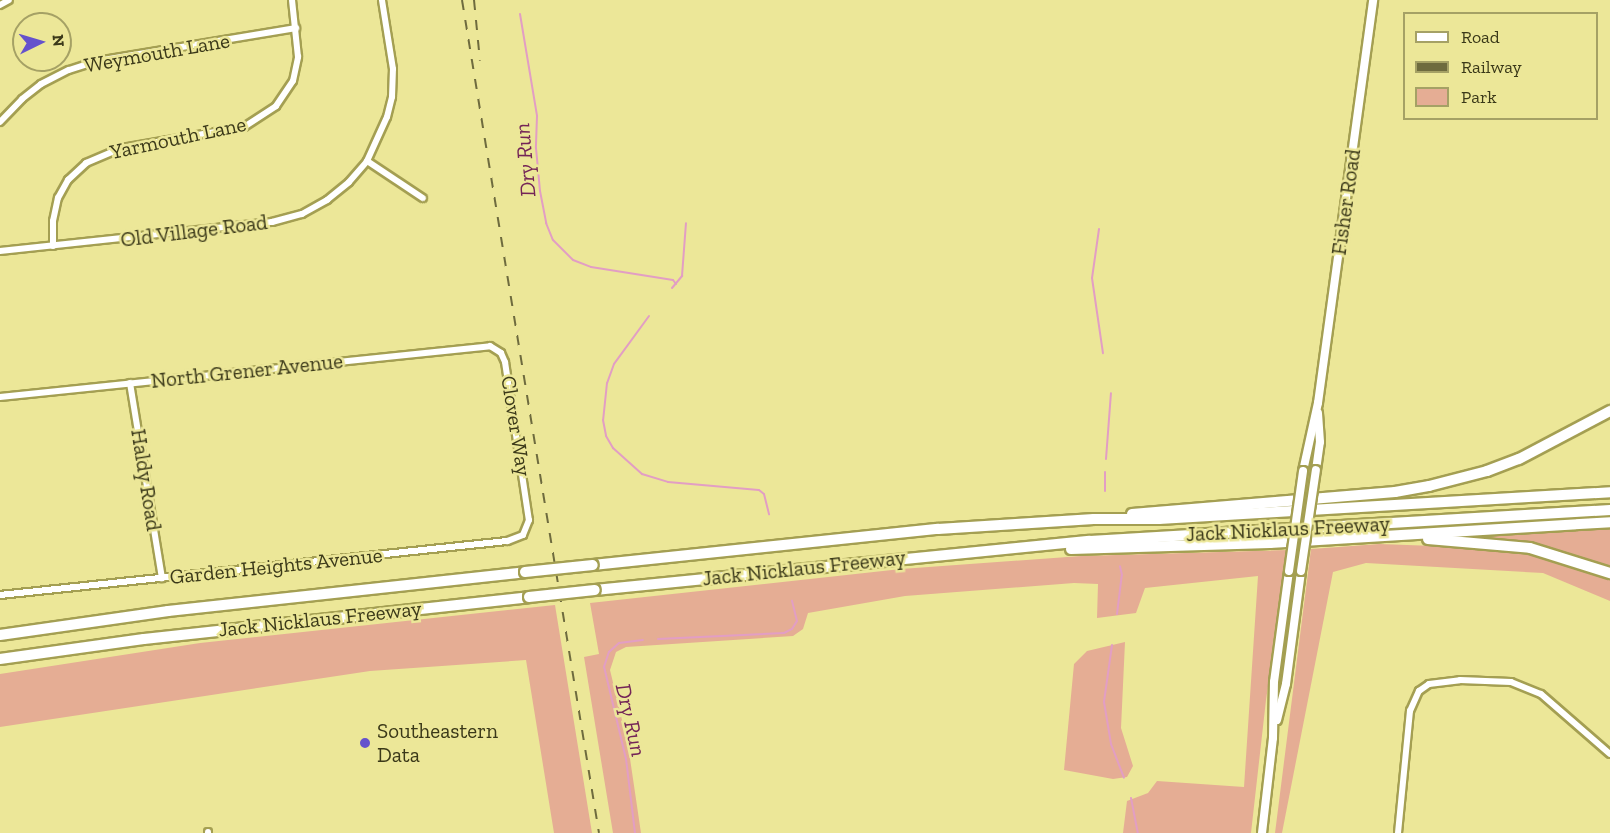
<!DOCTYPE html>
<html>
<head>
<meta charset="utf-8">
<style>
	body { margin:0 }
	#map { position:relative; width:1610px; height:833px; overflow:hidden; background:#ece798; font-family:"Zilla Slab",serif }
	div>[style] { position:absolute }
	.green>* { inset:0; background:#e5ad94 }
	.stream>* { height:2px; margin:-1px; padding:0 1px; transform-origin:1px; border-radius:1px; background:#e29ec4 }
	.roads { filter:drop-shadow(2px 0 #a49f52) drop-shadow(-2px 0 #a49f52) drop-shadow(0 2px #a49f52) drop-shadow(0 -2px #a49f52) }
	.minor>* { height:6px; margin:-3px; padding:0 3px; transform-origin:3px; border-radius:3px; background:#fff }
	.secondary>* { height:8px; margin:-4px; padding:0 4px; transform-origin:4px; border-radius:4px; background:#fff }
	.motorway>* { height:10px; margin:-5px; padding:0 5px; transform-origin:5px; border-radius:5px; background:#fff }
	.rail>* { height:2px; margin-top:-1px; transform-origin:0; background:repeating-linear-gradient(90deg,#6e6b3e 0 10px,transparent 0 20px) }
	.bridges { filter:drop-shadow(2px 0 #a49f52) drop-shadow(-2px 0 #a49f52) drop-shadow(0 2px #a49f52) drop-shadow(0 -2px #a49f52) }
	.secondary-bridge>* { height:8px; margin:-4px; padding:0 4px; transform-origin:4px; border-radius:4px; background:#fff }
	.motorway-bridge>* { height:10px; margin:-5px; padding:0 5px; transform-origin:5px; border-radius:5px; background:#fff }
	.dots>* { width:16px; height:16px; translate:-50% -50%; box-sizing:border-box; border:3px solid #ece798; border-radius:50% }
	span { translate:-50% -50%; white-space:nowrap; text-align:center; line-height:1.15; -webkit-text-stroke:5px #ece798; paint-order:stroke }
	.street-label { font-size:21px; color:#3b3919 }
	.poi-label { font-size:21px; color:#3b3919 }
	.left { translate:0 -50%; text-align:left }
	.water-label { font-size:22px; color:#742557; font-style:italic }
	.legend { position:absolute; left:1403px; top:12px; width:195px; height:108px; box-sizing:border-box; background:#ece798; border:2px solid #a5a165; margin:0; padding:8px 10px; list-style:none; font-size:18px; color:#3b3919 }
	.legend li { display:flex; align-items:center; gap:12px; height:30px }
	.legend b { width:30px; border:2px solid #a5a165 }
	.north { position:absolute; left:12px; top:12px; width:60px; height:60px; box-sizing:border-box; background:#ece798; border:2px solid #a5a165; border-radius:50%; rotate:85deg; font-size:16px; font-weight:700; line-height:24px; text-align:center; color:#3b3919 }
	.north::after { content:''; display:block; margin:auto; width:21px; height:27px; background:#6552cc; clip-path:polygon(50% 0,100% 100%,50% 72%,0 100%) }
</style>
</head>
<body>
<div id="map">
	<div class="green">
		<i style="clip-path:polygon(1610px 529px,1610px 571px,1462px 539px,1462px 536px)"></i>
		<i style="clip-path:polygon(1379px 544px,1491px 548px,1527px 553px,1610px 580px,1610px 601px,1543px 573px,1366px 563px,1333px 572px,1282px 833px,1275px 833px,1311px 549px)"></i>
		<i style="clip-path:polygon(1288px 550px,1266px 700px,1251px 833px,1123px 833px,1127px 801px,1148px 793px,1157px 781px,1244px 787px,1258px 576px,1145px 588px,1136px 613px,1097px 618px,1098px 584px,1074px 583px,905px 596px,808px 613px,803px 629px,793px 636px,626px 647px,616px 652px,610px 670px,628px 745px,641px 833px,613px 833px,584px 657px,599px 654px,590px 603px,901px 569px,1081px 556px)"></i>
		<i style="clip-path:polygon(555px 605px,592px 833px,554px 833px,526px 660px,370px 671px,0 727px,0 674px,200px 643px)"></i>
		<i style="clip-path:polygon(1125px 642px,1121px 728px,1133px 766px,1127px 777px,1113px 779px,1064px 770px,1074px 664px,1087px 651px)"></i>
	</div>
	<div class="stream">
		<i style="left:520px;top:14px;width:103px;rotate:80.5deg"></i>
		<i style="left:537px;top:116px;width:32px;rotate:92deg"></i>
		<i style="left:536px;top:148px;width:43px;rotate:84.7deg"></i>
		<i style="left:540px;top:191px;width:33px;rotate:79deg"></i>
		<i style="left:546px;top:223px;width:18px;rotate:68deg"></i>
		<i style="left:553px;top:240px;width:28px;rotate:45deg"></i>
		<i style="left:573px;top:260px;width:19px;rotate:21deg"></i>
		<i style="left:591px;top:267px;width:83px;rotate:9deg"></i>
		<i style="left:673px;top:280px;width:5px;rotate:53deg"></i>
		<i style="left:1099px;top:229px;width:49px;rotate:98.1deg"></i>
		<i style="left:1092px;top:278px;width:76px;rotate:81.7deg"></i>
		<i style="left:672px;top:288px;width:16px;rotate:-50deg"></i>
		<i style="left:682px;top:276px;width:53px;rotate:-85.7deg"></i>
		<i style="left:649px;top:316px;width:59px;rotate:126.1deg"></i>
		<i style="left:614px;top:364px;width:20px;rotate:110deg"></i>
		<i style="left:607px;top:383px;width:37px;rotate:96deg"></i>
		<i style="left:603px;top:420px;width:16px;rotate:79deg"></i>
		<i style="left:606px;top:436px;width:14px;rotate:60deg"></i>
		<i style="left:613px;top:448px;width:39px;rotate:42deg"></i>
		<i style="left:642px;top:474px;width:27px;rotate:17deg"></i>
		<i style="left:668px;top:482px;width:91px;rotate:5deg"></i>
		<i style="left:759px;top:490px;width:6px;rotate:39deg"></i>
		<i style="left:764px;top:494px;width:21px;rotate:76deg"></i>
		<i style="left:1106px;top:459px;width:66px;rotate:-85.7deg"></i>
		<i style="left:1105px;top:491px;width:19px;rotate:-90deg"></i>
		<i style="left:1117px;top:614px;width:39px;rotate:-83deg"></i>
		<i style="left:1122px;top:575px;width:9px;rotate:-103deg"></i>
		<i style="left:658px;top:639px;width:126px;rotate:-2.7deg"></i>
		<i style="left:784px;top:633px;width:9px;rotate:-27deg"></i>
		<i style="left:792px;top:629px;width:9px;rotate:-58deg"></i>
		<i style="left:797px;top:621px;width:21px;rotate:-104deg"></i>
		<i style="left:1112px;top:645px;width:58px;rotate:98deg"></i>
		<i style="left:1104px;top:702px;width:43px;rotate:80.5deg"></i>
		<i style="left:1111px;top:744px;width:36px;rotate:69deg"></i>
		<i style="left:1131px;top:798px;width:36px;rotate:79deg"></i>
		<i style="left:635px;top:833px;width:75px;rotate:-96.9deg"></i>
		<i style="left:626px;top:759px;width:95px;rotate:-103.4deg"></i>
		<i style="left:604px;top:667px;width:16px;rotate:-72deg"></i>
		<i style="left:609px;top:652px;width:13px;rotate:-42deg"></i>
		<i style="left:619px;top:643px;width:24px;rotate:-7deg"></i>
	</div>
	<div class="roads">
		<div class="minor">
			<i style="left:0;top:5px;width:10px;rotate:-29deg"></i>
			<i style="left:0;top:122px;width:32px;rotate:-46deg"></i>
			<i style="left:22px;top:99px;width:24px;rotate:-38deg"></i>
			<i style="left:41px;top:84px;width:31px;rotate:-27deg"></i>
			<i style="left:69px;top:70px;width:29px;rotate:-18deg"></i>
			<i style="left:97px;top:61px;width:202px;rotate:-9.4deg"></i>
			<i style="left:367px;top:161px;width:67px;rotate:33.5deg"></i>
			<i style="left:53px;top:246px;width:25px;rotate:-90deg"></i>
			<i style="left:53px;top:221px;width:24px;rotate:-78deg"></i>
			<i style="left:58px;top:198px;width:21px;rotate:-61deg"></i>
			<i style="left:68px;top:180px;width:25px;rotate:-43deg"></i>
			<i style="left:86px;top:163px;width:39px;rotate:-23deg"></i>
			<i style="left:122px;top:148px;width:124px;rotate:-9.8deg"></i>
			<i style="left:244px;top:127px;width:38px;rotate:-33deg"></i>
			<i style="left:276px;top:106px;width:30px;rotate:-56deg"></i>
			<i style="left:293px;top:81px;width:25px;rotate:-78deg"></i>
			<i style="left:298px;top:57px;width:57px;rotate:-96deg"></i>
			<i style="left:0;top:251px;width:274px;rotate:-6.1deg"></i>
			<i style="left:272px;top:222px;width:31px;rotate:-15deg"></i>
			<i style="left:302px;top:214px;width:29px;rotate:-29deg"></i>
			<i style="left:327px;top:200px;width:28px;rotate:-39deg"></i>
			<i style="left:349px;top:182px;width:28px;rotate:-49deg"></i>
			<i style="left:367px;top:161px;width:48px;rotate:-65.6deg"></i>
			<i style="left:387px;top:117px;width:21px;rotate:-76deg"></i>
			<i style="left:392px;top:97px;width:28px;rotate:-88deg"></i>
			<i style="left:393px;top:69px;width:70px;rotate:-99.1deg"></i>
			<i style="left:130px;top:383px;width:198px;rotate:80.7deg"></i>
			<i style="left:0;top:397px;width:493px;rotate:-5.9deg"></i>
			<i style="left:490px;top:346px;width:13px;rotate:32deg"></i>
			<i style="left:501px;top:353px;width:10px;rotate:66deg"></i>
			<i style="left:505px;top:362px;width:160px;rotate:81.4deg"></i>
			<i style="left:529px;top:520px;width:16px;rotate:112deg"></i>
			<i style="left:523px;top:535px;width:17px;rotate:159deg"></i>
			<i style="left:507px;top:541px;width:510px;rotate:173.92deg"></i>
			<i style="left:208px;top:832px;width:1px;rotate:90deg"></i>
			<i style="left:1398px;top:833px;width:123px;rotate:-84.4deg"></i>
			<i style="left:1410px;top:711px;width:22px;rotate:-66deg"></i>
			<i style="left:1419px;top:691px;width:12px;rotate:-35deg"></i>
			<i style="left:1429px;top:684px;width:31px;rotate:-7deg"></i>
			<i style="left:1460px;top:680px;width:51px;rotate:2.2deg"></i>
			<i style="left:1511px;top:682px;width:32px;rotate:22deg"></i>
			<i style="left:1541px;top:694px;width:91px;rotate:41deg"></i>
		</div>
		<div class="secondary">
			<i style="left:1316px;top:470px;width:28px;rotate:-82deg"></i>
			<i style="left:1320px;top:442px;width:29px;rotate:-94deg"></i>
			<i style="left:1303px;top:471px;width:70px;rotate:-77.6deg"></i>
			<i style="left:1318px;top:403px;width:407px;rotate:-82.2deg"></i>
			<i style="left:1277px;top:720px;width:37px;rotate:-76deg"></i>
			<i style="left:1286px;top:684px;width:114px;rotate:-82.4deg"></i>
			<i style="left:1262px;top:833px;width:96px;rotate:-83.4deg"></i>
			<i style="left:1273px;top:738px;width:56px;rotate:-89deg"></i>
			<i style="left:1274px;top:682px;width:112px;rotate:-82.3deg"></i>
		</div>
		<div class="motorway">
			<i style="left:1132px;top:514px;width:264px;rotate:-4.8deg"></i>
			<i style="left:1395px;top:492px;width:35px;rotate:-10deg"></i>
			<i style="left:1429px;top:486px;width:60px;rotate:-14.5deg"></i>
			<i style="left:1487px;top:471px;width:34px;rotate:-21deg"></i>
			<i style="left:1519px;top:459px;width:103px;rotate:-27.8deg"></i>
			<i style="left:1428px;top:539px;width:102px;rotate:5deg"></i>
			<i style="left:1530px;top:548px;width:84px;rotate:17.4deg"></i>
			<i style="left:1071px;top:549px;width:199px;rotate:-1.7deg"></i>
			<i style="left:1270px;top:543px;width:341px;rotate:-3.5deg"></i>
			<i style="left:593px;top:565px;width:347px;rotate:-6deg"></i>
			<i style="left:938px;top:529px;width:156px;rotate:-3.7deg"></i>
			<i style="left:1094px;top:519px;width:65px"></i>
			<i style="left:1159px;top:519px;width:452px;rotate:-3.4deg"></i>
			<i style="left:595px;top:590px;width:497px;rotate:-5.7deg"></i>
			<i style="left:1090px;top:541px;width:521px;rotate:-3.41deg"></i>
			<i style="left:0;top:635px;width:170px;rotate:-8.1deg"></i>
			<i style="left:168px;top:611px;width:359px;rotate:-6.2deg"></i>
			<i style="left:0;top:659px;width:145px;rotate:-7.9deg"></i>
			<i style="left:144px;top:639px;width:387px;rotate:-6.2deg"></i>
		</div>
	</div>
	<div class="rail">
		<i style="left:462px;top:0;width:844px;rotate:80.66deg"></i>
		<i style="left:474px;top:0;width:61px;rotate:84.4deg"></i>
	</div>
	<div class="bridges">
		<div class="secondary-bridge">
			<i style="left:1289px;top:571px;width:101px;rotate:-82deg"></i>
			<i style="left:1301px;top:571px;width:102px;rotate:-81.6deg"></i>
		</div>
		<div class="motorway-bridge">
			<i style="left:525px;top:572px;width:68px;rotate:-5.9deg"></i>
			<i style="left:529px;top:597px;width:66px;rotate:-6.1deg"></i>
		</div>
	</div>
	<div class="dots">
		<i style="left:365px;top:743px;background:#6552cc"></i>
	</div>
	<div class="street-label">
		<span style="left:157px;top:53px;rotate:-10deg">Weymouth Lane</span>
		<span style="left:178px;top:138px;rotate:-12deg">Yarmouth Lane</span>
		<span style="left:1346px;top:202px;rotate:-82deg">Fisher Road</span>
		<span style="left:194px;top:231px;rotate:-7deg">Old Village Road</span>
		<span style="left:247px;top:371px;rotate:-6deg">North Grener Avenue</span>
		<span style="left:516px;top:426px;rotate:81deg">Clover Way</span>
		<span style="left:146px;top:480px;rotate:81deg">Haldy Road</span>
		<span style="left:1288px;top:529px;rotate:-3deg">Jack Nicklaus Freeway</span>
		<span style="left:276px;top:566px;rotate:-6deg">Garden Heights Avenue</span>
		<span style="left:804px;top:568px;rotate:-6deg">Jack Nicklaus Freeway</span>
		<span style="left:320px;top:619px;rotate:-6deg">Jack Nicklaus Freeway</span>
	</div>
	<div class="poi-label">
		<span class="left" style="left:377px;top:743px">Southeastern<br>Data</span>
	</div>
	<div class="water-label">
		<span style="left:525px;top:160px;rotate:-95deg">Dry Run</span>
		<span style="left:631px;top:720px;rotate:77deg">Dry Run</span>
	</div>
	<ul class="legend">
	<li><b style="height:8px;background:#fff"></b>Road</li>
	<li><b style="height:8px;background:#6e6b3e"></b>Railway</li>
	<li><b style="height:16px;background:#e5ad94"></b>Park</li>
	</ul>
	<div class="north">N</div>
</div>
</body>
</html>
